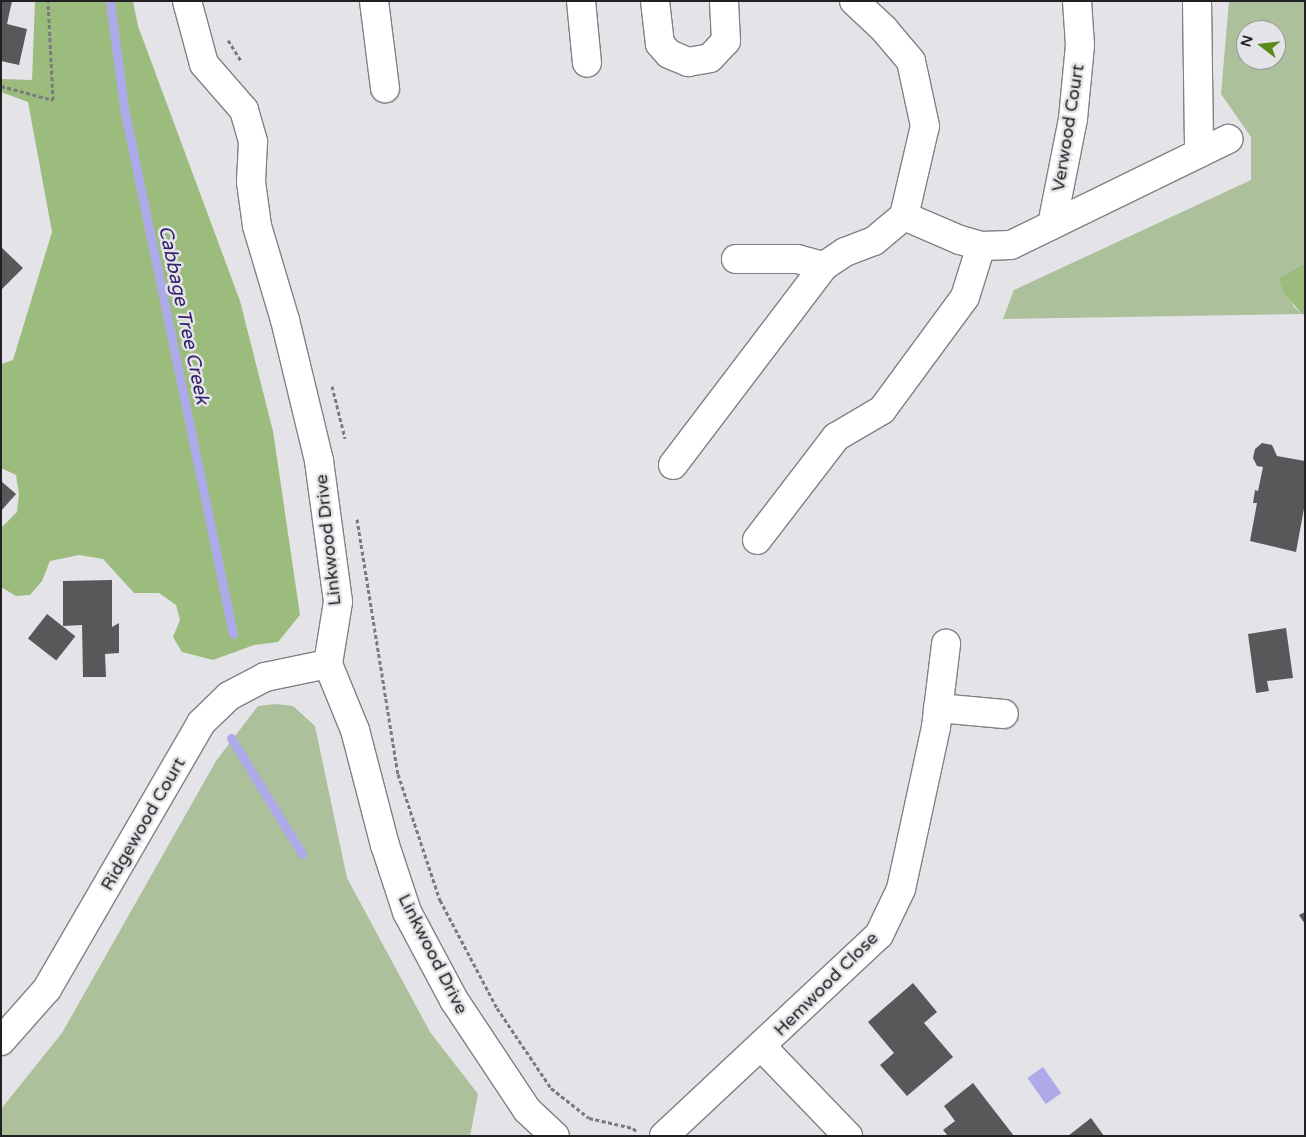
<!DOCTYPE html>
<html>
<head>
<meta charset="utf-8">
<style>
	body { margin:0 }
	#map { position:relative; width:1306px; height:1137px; overflow:hidden; background:#e4e4e8; font-family:"Varela Round",sans-serif }
	div>[style] { position:absolute }
	.green>* { inset:0; background:#acc09b }
	.forest>* { inset:0; background:#9cbc7e }
	.water>* { inset:0; background:#aeaaea; transform-origin:0 0 }
	.stream>* { height:9px; margin:-4.5px; padding:0 4.5px; transform-origin:4.5px; border-radius:4.5px; background:#aeaaea }
	.building>* { inset:0; background:#58585b; transform-origin:0 0 }
	.path>* { height:3px; margin-top:-1.5px; transform-origin:0; background:repeating-linear-gradient(90deg,#7b7b7d 0 4px,transparent 0 6.5px) }
	.roads { filter:drop-shadow(1px 0 #818185) drop-shadow(-1px 0 #818185) drop-shadow(0 1px #818185) drop-shadow(0 -1px #818185) }
	.minor>* { height:28px; margin:-14px; padding:0 14px; transform-origin:14px; border-radius:14px; background:#fff }
	span { translate:-50% -50%; white-space:nowrap; text-align:center; line-height:1.15; -webkit-text-stroke:5px #e4e4e8; paint-order:stroke }
	.street-label { font-size:18px; color:#212123 }
	.water-label { font-size:19px; color:#32226c; font-style:italic }
	.frame { position:absolute; inset:0; border:2px solid #212123; pointer-events:none }
	.north { position:absolute; left:1236px; top:20px; width:50px; height:50px; box-sizing:border-box; background:#e4e4e8; border:1px solid #969699; border-radius:50%; rotate:286deg; font-size:14px; font-weight:700; line-height:20px; text-align:center; color:#212123 }
	.north::after { content:''; display:block; margin:auto; width:18px; height:22px; background:#5b8a1d; clip-path:polygon(50% 0,100% 100%,50% 72%,0 100%) }
</style>
</head>
<body>
<div id="map">
	<div class="green">
		<i style="clip-path:polygon(evenodd,1229px 1px,1305px 1px,1305px 263px,1279px 278px,1294px 307px,1302px 314px,1003px 319px,1014px 290px,1251px 180px,1251px 137px,1221px 94px,1229px 1px,1246px 30px,1276px 30px,1276px 60px,1246px 60px,1246px 30px)"></i>
		<i style="clip-path:polygon(275px 704px,293px 706px,315px 726px,347px 878px,430px 1032px,478px 1094px,470px 1136px,1px 1136px,1px 1109px,62px 1033px,216px 761px,258px 706px)"></i>
	</div>
	<div class="forest">
		<i style="clip-path:polygon(35px 1px,133px 1px,138px 26px,240px 301px,273px 431px,300px 615px,278px 642px,254px 645px,213px 660px,182px 652px,173px 637px,180px 620px,176px 605px,159px 593px,134px 593px,103px 559px,79px 555px,50px 561px,42px 581px,30px 595px,16px 596px,1px 587px,1px 528px,17px 512px,19px 494px,16px 475px,1px 468px,1px 364px,13px 360px,52px 232px,28px 102px,1px 92px,2px 79px,32px 80px)"></i>
		<i style="clip-path:polygon(1305px 263px,1305px 314px,1302px 314px,1283px 292px,1279px 278px)"></i>
	</div>
	<div class="water">
		<i style="left:1043px;top:1067px;width:32px;height:19px;rotate:55deg"></i>
	</div>
	<div class="stream">
		<i style="left:110px;top:1px;width:108px;rotate:82.5deg"></i>
		<i style="left:124px;top:108px;width:537px;rotate:78.29deg"></i>
		<i style="left:231px;top:738px;width:136px;rotate:58.5deg"></i>
	</div>
	<div class="building">
		<i style="clip-path:polygon(1px 1px,12px 1px,7px 24px,27px 29px,19px 65px,1px 61px)"></i>
		<i style="clip-path:polygon(1px 247px,23px 268px,1px 290px)"></i>
		<i style="clip-path:polygon(1262px 443px,1272px 445px,1277px 456px,1305px 461px,1305px 503px,1296px 552px,1250px 541px,1257px 503px,1253px 503px,1255px 490px,1258px 491px,1263px 467px,1257px 466px,1253px 458px,1255px 449px)"></i>
		<i style="clip-path:polygon(1px 481px,16px 494px,1px 511px)"></i>
		<i style="clip-path:polygon(112px 580px,112px 627px,119px 623px,119px 653px,105px 654px,106px 677px,83px 677px,82px 625px,63px 626px,63px 581px)"></i>
		<i style="left:47px;top:614px;width:36px;height:31px;rotate:38deg"></i>
		<i style="clip-path:polygon(1286px 628px,1293px 678px,1267px 681px,1269px 691px,1256px 693px,1248px 634px)"></i>
		<i style="clip-path:polygon(1305px 912px,1305px 924px,1299px 915px)"></i>
		<i style="clip-path:polygon(913px 983px,937px 1012px,924px 1023px,953px 1057px,907px 1096px,880px 1065px,894px 1053px,868px 1022px)"></i>
		<i style="clip-path:polygon(973px 1083px,1014px 1136px,948px 1136px,943px 1130px,955px 1121px,944px 1106px)"></i>
		<i style="clip-path:polygon(1091px 1118px,1104px 1136px,1068px 1136px)"></i>
	</div>
	<div class="path">
		<i style="left:228px;top:40px;width:26px;rotate:58deg"></i>
		<i style="left:1px;top:86px;width:54px;rotate:15.1deg"></i>
		<i style="left:53px;top:100px;width:99px;rotate:-92.9deg"></i>
		<i style="left:332px;top:386px;width:54px;rotate:76deg"></i>
		<i style="left:357px;top:519px;width:258px;rotate:80.9deg"></i>
		<i style="left:398px;top:774px;width:133px;rotate:71.6deg"></i>
		<i style="left:440px;top:900px;width:122px;rotate:62.2deg"></i>
		<i style="left:497px;top:1008px;width:97px;rotate:56deg"></i>
		<i style="left:551px;top:1088px;width:48px;rotate:38.3deg"></i>
		<i style="left:589px;top:1118px;width:45px;rotate:12.8deg"></i>
		<i style="left:633px;top:1128px;width:6px;rotate:45deg"></i>
	</div>
	<div class="roads">
		<div class="minor">
			<i style="left:187px;top:1px;width:65px;rotate:74.9deg"></i>
			<i style="left:204px;top:64px;width:61px;rotate:49deg"></i>
			<i style="left:244px;top:110px;width:33px;rotate:74deg"></i>
			<i style="left:253px;top:142px;width:40px;rotate:92.9deg"></i>
			<i style="left:251px;top:182px;width:44px;rotate:82.2deg"></i>
			<i style="left:257px;top:226px;width:98px;rotate:73.4deg"></i>
			<i style="left:285px;top:320px;width:145px;rotate:76.4deg"></i>
			<i style="left:319px;top:461px;width:142px;rotate:82.3deg"></i>
			<i style="left:338px;top:602px;width:63px;rotate:99.2deg"></i>
			<i style="left:328px;top:664px;width:71px;rotate:67.8deg"></i>
			<i style="left:355px;top:730px;width:119px;rotate:75.4deg"></i>
			<i style="left:385px;top:845px;width:71px;rotate:71.8deg"></i>
			<i style="left:407px;top:912px;width:100px;rotate:61.9deg"></i>
			<i style="left:454px;top:1000px;width:132px;rotate:56.4deg"></i>
			<i style="left:527px;top:1110px;width:38px;rotate:43deg"></i>
			<i style="left:374px;top:1px;width:88px;rotate:82.8deg"></i>
			<i style="left:581px;top:1px;width:62px;rotate:84.5deg"></i>
			<i style="left:655px;top:1px;width:43px;rotate:83.4deg"></i>
			<i style="left:660px;top:44px;width:13px;rotate:48deg"></i>
			<i style="left:669px;top:54px;width:21px;rotate:23deg"></i>
			<i style="left:688px;top:62px;width:22px;rotate:-10deg"></i>
			<i style="left:710px;top:58px;width:23px;rotate:-47deg"></i>
			<i style="left:726px;top:41px;width:40px;rotate:-92.9deg"></i>
			<i style="left:1197px;top:1px;width:152px;rotate:89.2deg"></i>
			<i style="left:904px;top:216px;width:61px;rotate:23.2deg"></i>
			<i style="left:960px;top:240px;width:22px;rotate:16deg"></i>
			<i style="left:981px;top:246px;width:30px;rotate:-2deg"></i>
			<i style="left:1011px;top:245px;width:242px;rotate:-26deg"></i>
			<i style="left:1052px;top:225px;width:108px;rotate:-78.8deg"></i>
			<i style="left:1073px;top:119px;width:74px;rotate:-84.6deg"></i>
			<i style="left:1080px;top:45px;width:44px;rotate:-93.9deg"></i>
			<i style="left:736px;top:259px;width:61px"></i>
			<i style="left:797px;top:259px;width:28px;rotate:15deg"></i>
			<i style="left:673px;top:465px;width:250px;rotate:-52.8deg"></i>
			<i style="left:824px;top:266px;width:25px;rotate:-34deg"></i>
			<i style="left:845px;top:252px;width:31px;rotate:-21deg"></i>
			<i style="left:874px;top:241px;width:39px;rotate:-40deg"></i>
			<i style="left:904px;top:216px;width:92px;rotate:-76.9deg"></i>
			<i style="left:925px;top:126px;width:66px;rotate:-102.2deg"></i>
			<i style="left:911px;top:61px;width:42px;rotate:-130.2deg"></i>
			<i style="left:884px;top:29px;width:41px;rotate:-137deg"></i>
			<i style="left:757px;top:540px;width:130px;rotate:-52.5deg"></i>
			<i style="left:836px;top:437px;width:53px;rotate:-30.4deg"></i>
			<i style="left:882px;top:410px;width:140px;rotate:-53.7deg"></i>
			<i style="left:965px;top:297px;width:53px;rotate:-72.6deg"></i>
			<i style="left:938px;top:708px;width:66px;rotate:5.2deg"></i>
			<i style="left:1px;top:1041px;width:69px;rotate:-48.5deg"></i>
			<i style="left:47px;top:989px;width:307px;rotate:-59.9deg"></i>
			<i style="left:201px;top:723px;width:39px;rotate:-44deg"></i>
			<i style="left:229px;top:696px;width:41px;rotate:-27.8deg"></i>
			<i style="left:265px;top:677px;width:64px;rotate:-11.7deg"></i>
			<i style="left:762px;top:1047px;width:124px;rotate:46deg"></i>
			<i style="left:664px;top:1136px;width:294px;rotate:-43.1deg"></i>
			<i style="left:879px;top:935px;width:51px;rotate:-64.4deg"></i>
			<i style="left:901px;top:889px;width:166px;rotate:-77.8deg"></i>
			<i style="left:936px;top:727px;width:84px;rotate:-83.1deg"></i>
		</div>
	</div>
	<div class="street-label">
		<span style="left:1068px;top:128px;rotate:-81deg">Verwood Court</span>
		<span style="left:328px;top:540px;rotate:-96deg">Linkwood Drive</span>
		<span style="left:143px;top:824px;rotate:-60deg">Ridgewood Court</span>
		<span style="left:433px;top:954px;rotate:63deg">Linkwood Drive</span>
		<span style="left:826px;top:984px;rotate:-45deg">Hemwood Close</span>
	</div>
	<div class="water-label">
		<span style="left:183px;top:315px;rotate:78deg">Cabbage Tree Creek</span>
	</div>
	<div class="frame"></div>
	<div class="north">N</div>
</div>
</body>
</html>
